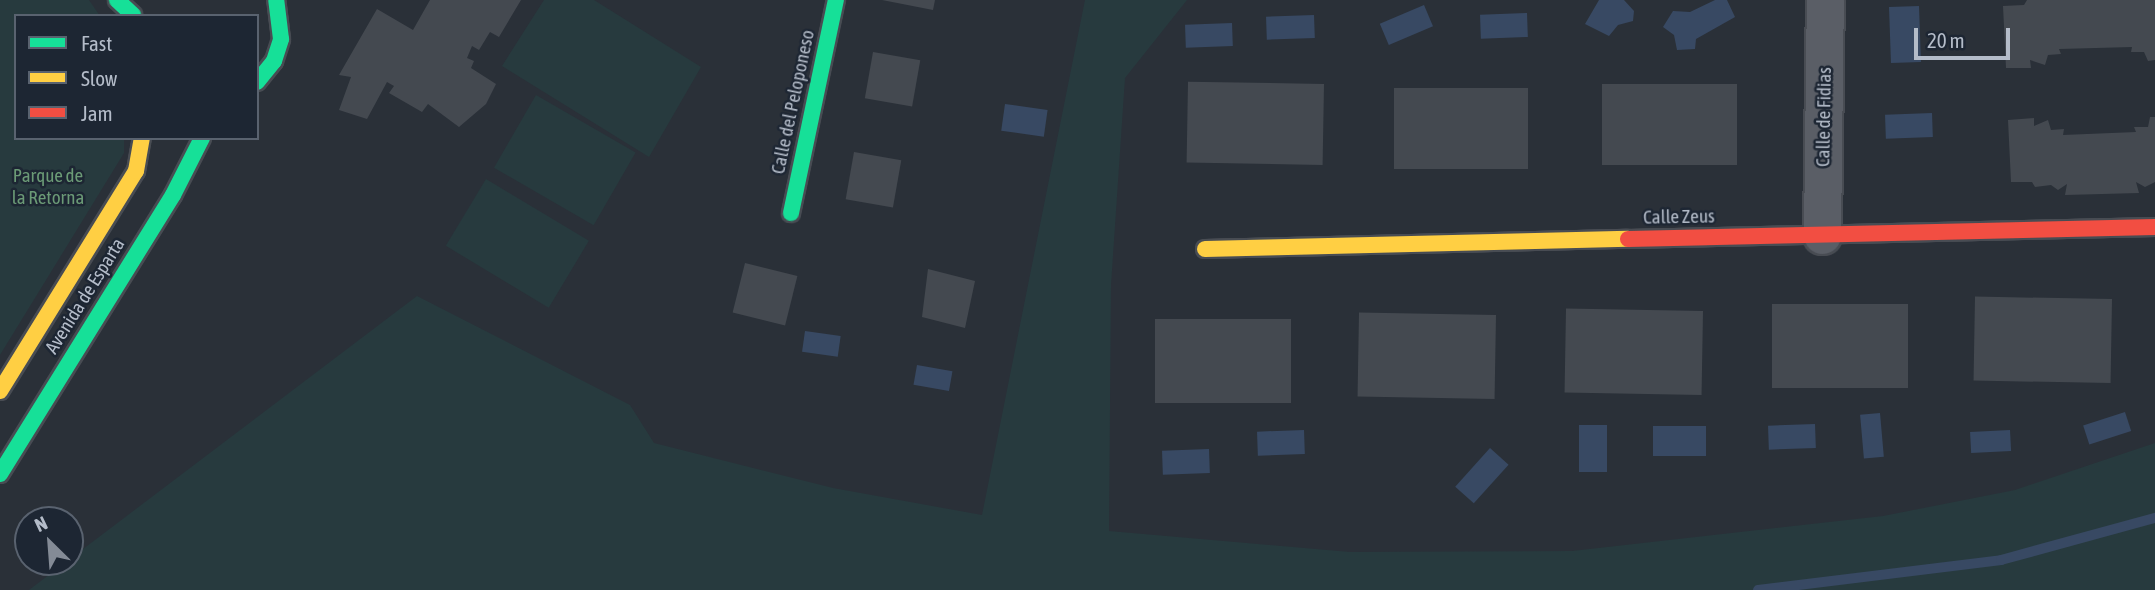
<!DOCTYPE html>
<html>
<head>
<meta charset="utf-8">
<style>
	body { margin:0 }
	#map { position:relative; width:2155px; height:590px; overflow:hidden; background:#2a3038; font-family:"Asap Condensed",sans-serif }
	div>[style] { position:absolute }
	.green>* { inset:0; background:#273a3e; transform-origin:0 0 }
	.water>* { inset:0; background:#384963; transform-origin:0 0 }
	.stream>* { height:10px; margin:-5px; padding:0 5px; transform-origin:5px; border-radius:5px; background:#384963 }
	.building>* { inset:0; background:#444950; transform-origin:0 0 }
	.roads { filter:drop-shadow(2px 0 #484c53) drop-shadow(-2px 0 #484c53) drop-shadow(0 2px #484c53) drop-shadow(0 -2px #484c53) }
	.street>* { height:37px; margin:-18.5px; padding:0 18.5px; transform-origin:18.5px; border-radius:18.5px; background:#5a5e66 }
	.fast>* { height:16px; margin:-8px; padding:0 8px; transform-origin:8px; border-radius:8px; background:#16e098 }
	.slow>* { height:16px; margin:-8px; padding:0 8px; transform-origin:8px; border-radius:8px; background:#ffcf43 }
	.jam>* { height:16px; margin:-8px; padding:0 8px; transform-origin:8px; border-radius:8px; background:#f24e42 }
	span { translate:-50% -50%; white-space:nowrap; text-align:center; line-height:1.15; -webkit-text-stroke:5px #1d2633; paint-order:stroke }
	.street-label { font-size:19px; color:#b4bcc9 }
	.park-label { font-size:19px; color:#6b9a76 }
	.legend { position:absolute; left:14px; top:14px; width:245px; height:126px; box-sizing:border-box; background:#1d2633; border:2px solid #59626f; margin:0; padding:9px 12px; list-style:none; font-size:21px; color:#b4bcc9 }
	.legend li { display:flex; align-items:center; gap:14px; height:35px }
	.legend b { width:35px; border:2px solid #59626f }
	.north { position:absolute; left:14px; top:506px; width:70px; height:70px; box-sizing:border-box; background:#1d2633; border:2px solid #59626f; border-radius:50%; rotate:335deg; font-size:19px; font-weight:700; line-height:28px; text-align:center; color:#b4bcc9 }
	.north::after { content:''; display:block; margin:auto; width:24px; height:32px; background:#848b96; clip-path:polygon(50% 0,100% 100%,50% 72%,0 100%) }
	.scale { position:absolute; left:1914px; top:28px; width:96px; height:32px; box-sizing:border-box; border:4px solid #b4bcc9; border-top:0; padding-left:9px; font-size:21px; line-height:24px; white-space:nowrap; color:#b4bcc9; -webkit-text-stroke:5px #1d2633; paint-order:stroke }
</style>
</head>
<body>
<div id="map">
	<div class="green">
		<i style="clip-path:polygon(0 0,89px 0,100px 16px,16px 16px,16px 138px,124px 138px,124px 153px,0 355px)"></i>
		<i style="clip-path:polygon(544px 0,594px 0,701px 67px,649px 157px,502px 66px)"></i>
		<i style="clip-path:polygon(1085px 0,1187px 0,1125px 78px,1111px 285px,1109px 531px,1350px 552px,1572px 551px,1883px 516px,2015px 490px,2155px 443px,2155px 590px,29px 590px,417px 296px,630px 405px,654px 443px,833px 488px,982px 515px)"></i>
		<i style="left:536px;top:95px;width:115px;height:84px;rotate:30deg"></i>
		<i style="left:486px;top:179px;width:120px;height:78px;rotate:31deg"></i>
	</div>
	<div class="water">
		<i style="clip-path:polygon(1599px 0,1624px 0,1634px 11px,1633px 21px,1618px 25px,1609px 36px,1585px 24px)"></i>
		<i style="clip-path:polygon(1715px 0,1727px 0,1735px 17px,1696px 39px,1695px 49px,1677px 50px,1674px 35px,1663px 27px,1673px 11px,1690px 12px)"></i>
		<i style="left:1424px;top:5px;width:23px;height:48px;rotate:67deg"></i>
		<i style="left:1919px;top:6px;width:56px;height:30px;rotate:88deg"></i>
		<i style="left:1527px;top:13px;width:24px;height:47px;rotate:88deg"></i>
		<i style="left:1314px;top:15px;width:23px;height:48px;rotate:88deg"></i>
		<i style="left:1232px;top:23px;width:23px;height:47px;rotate:88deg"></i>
		<i style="left:1005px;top:104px;width:43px;height:27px;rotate:8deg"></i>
		<i style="left:1932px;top:113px;width:24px;height:47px;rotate:88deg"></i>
		<i style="left:805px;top:331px;width:36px;height:21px;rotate:8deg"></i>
		<i style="left:917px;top:365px;width:36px;height:20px;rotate:10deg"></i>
		<i style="left:2125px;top:412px;width:20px;height:44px;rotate:72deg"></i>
		<i style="left:1880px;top:413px;width:44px;height:20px;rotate:85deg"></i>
		<i style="left:1815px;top:424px;width:24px;height:47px;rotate:88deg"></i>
		<i style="left:1607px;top:425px;width:47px;height:28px;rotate:90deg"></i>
		<i style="left:1706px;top:426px;width:30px;height:53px;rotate:90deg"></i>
		<i style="left:1304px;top:430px;width:24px;height:47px;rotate:88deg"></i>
		<i style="left:2010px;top:430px;width:21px;height:40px;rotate:87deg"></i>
		<i style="left:1490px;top:448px;width:25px;height:52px;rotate:42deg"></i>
		<i style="left:1209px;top:449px;width:24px;height:47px;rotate:88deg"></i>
	</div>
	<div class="stream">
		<i style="left:1758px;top:590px;width:245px;rotate:-7deg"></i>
		<i style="left:2001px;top:560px;width:160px;rotate:-15.3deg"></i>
	</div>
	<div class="building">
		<i style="clip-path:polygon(430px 0,521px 0,499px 37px,490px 32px,479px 50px,472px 46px,467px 58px,474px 61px,471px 68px,496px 84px,486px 104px,459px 127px,428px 104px,422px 112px,389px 93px,394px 86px,387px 82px,367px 119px,339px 110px,351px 77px,339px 75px,377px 9px,413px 30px)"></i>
		<i style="clip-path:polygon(882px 0,935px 0,933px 10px)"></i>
		<i style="clip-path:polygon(2027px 0,2155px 0,2155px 60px,2148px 61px,2144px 52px,2131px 52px,2132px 47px,2059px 49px,2061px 54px,2048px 55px,2045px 65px,2030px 60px,2031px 68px,2006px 68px,2003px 6px,2024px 5px)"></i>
		<i style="left:873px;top:52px;width:48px;height:47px;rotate:10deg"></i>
		<i style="left:1324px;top:84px;width:81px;height:136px;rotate:91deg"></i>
		<i style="left:1737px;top:84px;width:81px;height:135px;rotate:90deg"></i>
		<i style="left:1528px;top:88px;width:81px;height:134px;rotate:90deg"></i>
		<i style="clip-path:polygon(2150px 117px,2155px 117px,2155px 182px,2145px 187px,2136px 182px,2139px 193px,2065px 195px,2067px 184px,2058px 190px,2051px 185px,2035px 187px,2032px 182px,2011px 182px,2008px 120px,2034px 118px,2034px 126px,2048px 120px,2051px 130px,2064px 129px,2063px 135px,2136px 132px,2134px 127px,2148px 127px)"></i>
		<i style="left:854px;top:152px;width:48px;height:48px;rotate:10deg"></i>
		<i style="left:745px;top:263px;width:54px;height:51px;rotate:14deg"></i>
		<i style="clip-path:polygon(928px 269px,975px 281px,965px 328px,922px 317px)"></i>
		<i style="left:2112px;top:299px;width:84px;height:137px;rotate:91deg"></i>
		<i style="left:1908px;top:304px;width:84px;height:136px;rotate:90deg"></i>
		<i style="left:1703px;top:311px;width:84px;height:137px;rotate:91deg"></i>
		<i style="left:1496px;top:315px;width:84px;height:137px;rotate:91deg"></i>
		<i style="left:1291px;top:319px;width:84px;height:136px;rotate:90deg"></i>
	</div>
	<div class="roads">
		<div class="street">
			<i style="left:1822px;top:235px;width:235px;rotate:-89.3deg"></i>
		</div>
		<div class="fast">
			<i style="left:117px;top:0;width:22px;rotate:43deg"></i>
			<i style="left:257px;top:82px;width:27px;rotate:-51deg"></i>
			<i style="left:274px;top:61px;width:23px;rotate:-72deg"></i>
			<i style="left:281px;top:39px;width:39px;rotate:-97deg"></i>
			<i style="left:791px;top:213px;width:218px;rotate:-78.1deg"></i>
			<i style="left:0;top:474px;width:328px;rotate:-58.2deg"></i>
			<i style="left:173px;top:195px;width:64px;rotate:-63deg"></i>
		</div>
		<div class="slow">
			<i style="left:1205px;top:249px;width:423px;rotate:-1.4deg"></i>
			<i style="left:0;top:391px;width:259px;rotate:-58.3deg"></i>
			<i style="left:136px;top:171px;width:34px;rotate:-80deg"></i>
		</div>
		<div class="jam">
			<i style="left:1628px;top:239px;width:527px;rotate:-1.3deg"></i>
		</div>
	</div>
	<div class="street-label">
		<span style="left:793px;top:102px;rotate:-78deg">Calle del Peloponeso</span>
		<span style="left:1824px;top:117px;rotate:-89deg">Calle de Fidias</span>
		<span style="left:1679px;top:217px;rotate:-1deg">Calle Zeus</span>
		<span style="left:85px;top:296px;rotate:-58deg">Avenida de Esparta</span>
	</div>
	<div class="park-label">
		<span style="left:48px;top:187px">Parque de<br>la Retorna</span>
	</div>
	<ul class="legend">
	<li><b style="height:9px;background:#16e098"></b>Fast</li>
	<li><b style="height:9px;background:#ffcf43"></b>Slow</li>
	<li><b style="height:9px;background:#f24e42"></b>Jam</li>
	</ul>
	<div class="north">N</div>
	<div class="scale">20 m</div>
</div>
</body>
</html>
